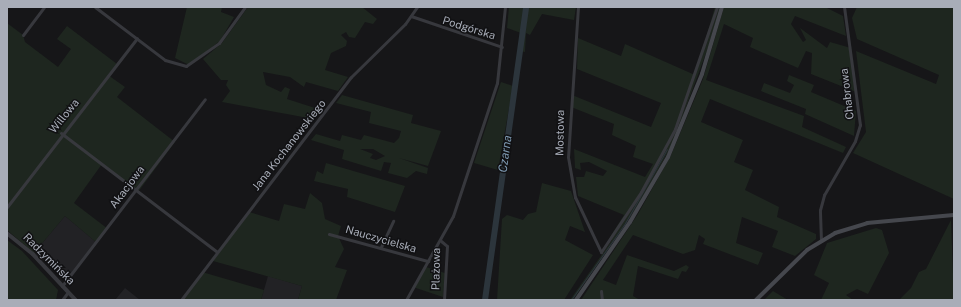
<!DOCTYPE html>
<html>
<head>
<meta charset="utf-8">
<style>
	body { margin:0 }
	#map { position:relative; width:961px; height:307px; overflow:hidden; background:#161618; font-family:"Public Sans",sans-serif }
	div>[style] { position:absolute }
	.built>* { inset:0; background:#222225; transform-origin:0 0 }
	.green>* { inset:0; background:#1e261f }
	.stream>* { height:1px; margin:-0.5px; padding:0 0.5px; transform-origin:0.5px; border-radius:0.5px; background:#2c353c }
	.river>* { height:6px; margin:-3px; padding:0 3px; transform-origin:3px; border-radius:3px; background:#2c353c }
	.minor>* { height:3px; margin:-1.5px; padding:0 1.5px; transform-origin:1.5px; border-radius:1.5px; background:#37383d }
	.tertiary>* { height:3.5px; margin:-1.75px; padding:0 1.75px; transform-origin:1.75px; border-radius:1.75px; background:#37383d }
	.secondary>* { height:4px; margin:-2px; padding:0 2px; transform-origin:2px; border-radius:2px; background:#45474d }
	span { translate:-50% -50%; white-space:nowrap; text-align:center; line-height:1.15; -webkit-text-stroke:3px #111113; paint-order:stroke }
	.street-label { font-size:11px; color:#a8adb8 }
	.water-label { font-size:12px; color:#7f9bb3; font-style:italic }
	.frame { position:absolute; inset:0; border:8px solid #a8adb8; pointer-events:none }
</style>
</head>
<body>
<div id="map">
	<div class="built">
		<i style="left:65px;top:216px;width:42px;height:48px;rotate:40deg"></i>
		<i style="clip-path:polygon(268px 276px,302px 286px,298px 300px,261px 300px)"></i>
		<i style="clip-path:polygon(125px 288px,140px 300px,115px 300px)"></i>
	</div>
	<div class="green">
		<i style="clip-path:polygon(187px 7px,222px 7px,221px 12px,234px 17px,220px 41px,189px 65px,175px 58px)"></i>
		<i style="clip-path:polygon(248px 7px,362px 7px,377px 19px,373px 24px,365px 22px,355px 38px,349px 37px,346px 32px,341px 35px,347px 41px,346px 46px,331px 53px,325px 70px,348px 77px,338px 91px,306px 82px,304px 87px,290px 77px,263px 72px,266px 85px,281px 92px,285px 87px,290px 89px,287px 99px,315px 108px,315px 117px,303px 117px,222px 102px,230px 91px,226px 85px,228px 80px,221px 80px,203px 59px,222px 43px)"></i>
		<i style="clip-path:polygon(509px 7px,525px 7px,521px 33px,507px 28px)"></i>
		<i style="clip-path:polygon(527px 7px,576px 7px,574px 20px,542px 14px,530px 35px,526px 33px,525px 52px,520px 51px)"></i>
		<i style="clip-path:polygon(715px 7px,720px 7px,709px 45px,672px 145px,636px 209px,573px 300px,570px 300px,612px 240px,610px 237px,624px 215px,578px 196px,576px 177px,584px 177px,586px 171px,603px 176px,607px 171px,589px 162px,580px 163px,581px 170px,575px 168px,574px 149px,645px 177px,653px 164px,633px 157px,636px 146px,612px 135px,614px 124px,571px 107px,572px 95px,651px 127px,661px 103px,577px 69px,578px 38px,621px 56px,625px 44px,695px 75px)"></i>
		<i style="clip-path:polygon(724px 7px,825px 7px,843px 16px,846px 36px,795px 16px,791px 24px,803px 42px,806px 40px,800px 28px,827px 48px,830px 42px,851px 48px,856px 92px,811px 74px,812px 53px,806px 51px,798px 68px,750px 47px,753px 38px,724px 24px,706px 80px,804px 116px,802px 127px,846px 147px,843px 153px,710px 99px,701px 122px,743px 140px,734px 162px,753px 170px,745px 190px,779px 207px,777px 217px,816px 234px,816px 239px,795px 256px,772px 247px,778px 231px,742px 217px,736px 243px,763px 253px,758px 265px,703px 244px,705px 239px,699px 235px,695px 250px,683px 254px,633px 235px,603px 280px,616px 285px,627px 255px,674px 271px,686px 265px,689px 267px,686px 272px,682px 271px,678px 279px,638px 266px,633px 296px,640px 300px,581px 300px,638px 214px,671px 155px,703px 79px)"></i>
		<i style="clip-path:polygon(857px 7px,954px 7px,954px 199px,853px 153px,866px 132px,856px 51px,936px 84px,939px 75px,857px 39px,852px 18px)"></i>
		<i style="clip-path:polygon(7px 23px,23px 35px,25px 42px,58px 67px,71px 49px,57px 39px,67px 26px,117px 64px,108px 75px,125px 87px,117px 97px,175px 142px,138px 192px,102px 164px,74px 203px,108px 229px,97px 243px,65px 216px,34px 253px,7px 230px)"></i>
		<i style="clip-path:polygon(789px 75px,814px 85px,811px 92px,856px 111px,854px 136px,805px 114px,806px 109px,761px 91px,764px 83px,790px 93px,794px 85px,787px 81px)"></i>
		<i style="clip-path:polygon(501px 82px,513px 86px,498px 170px,474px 163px)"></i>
		<i style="clip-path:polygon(evenodd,342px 95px,413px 115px,411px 123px,441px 131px,428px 166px,399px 158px,428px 168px,427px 174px,416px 171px,407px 178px,388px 173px,391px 163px,384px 162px,381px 171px,342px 159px,344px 150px,311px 140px,316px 134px,340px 141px,342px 135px,361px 140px,364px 135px,394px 143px,399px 138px,401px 131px,369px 123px,371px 112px,336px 103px,342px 95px,360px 149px,373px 149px,385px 156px,376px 160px,370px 158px,373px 154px,360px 149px)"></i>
		<i style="clip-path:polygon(326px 163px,405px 186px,395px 212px,347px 197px,348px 189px,314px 181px,317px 171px,323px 174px)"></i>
		<i style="clip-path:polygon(542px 183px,571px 191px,585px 232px,570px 226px,565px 240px,593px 255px,564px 300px,497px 300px,502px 219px,507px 215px,523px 220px,528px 214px,536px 212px)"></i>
		<i style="clip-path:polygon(310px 193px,322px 203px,325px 219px,341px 226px,338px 236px,344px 249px,335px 267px,347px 270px,336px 300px,298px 300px,302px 286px,213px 261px,249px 212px,279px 221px,284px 204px,305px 209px)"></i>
		<i style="clip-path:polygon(951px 220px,954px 300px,899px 300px,911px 288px,919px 272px,926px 269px)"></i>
		<i style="clip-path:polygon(876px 228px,882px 230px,889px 253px,868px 294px,857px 289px,846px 295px,853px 300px,821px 300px,829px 283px,814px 275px,827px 243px)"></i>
		<i style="clip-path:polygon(7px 240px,22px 251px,58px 290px,56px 300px,7px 300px)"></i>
		<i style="clip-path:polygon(426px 267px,445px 273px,443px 297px,413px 287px)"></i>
		<i style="clip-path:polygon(202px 272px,264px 290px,261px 300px,181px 300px)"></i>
		<i style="clip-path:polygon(773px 291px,788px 300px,764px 300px)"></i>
	</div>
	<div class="stream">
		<i style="left:571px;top:300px;width:92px;rotate:-54.8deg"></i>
		<i style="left:624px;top:225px;width:87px;rotate:-60.5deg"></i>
	</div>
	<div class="river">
		<i style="left:485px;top:300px;width:296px;rotate:-82deg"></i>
	</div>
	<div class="minor">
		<i style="left:95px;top:7px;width:88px;rotate:37.1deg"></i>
		<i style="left:165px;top:60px;width:22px;rotate:16deg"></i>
		<i style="left:186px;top:66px;width:40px;rotate:-34.9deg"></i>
		<i style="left:219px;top:43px;width:44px;rotate:-54.2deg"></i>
		<i style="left:578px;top:7px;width:150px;rotate:93.8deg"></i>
		<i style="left:568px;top:157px;width:41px;rotate:80.1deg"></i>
		<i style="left:575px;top:197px;width:61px;rotate:64.7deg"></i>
		<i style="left:601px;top:252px;width:72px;rotate:-56.3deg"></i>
		<i style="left:641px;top:192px;width:72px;rotate:-61.6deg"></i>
		<i style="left:675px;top:129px;width:129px;rotate:-71deg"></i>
		<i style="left:411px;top:16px;width:96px;rotate:18.8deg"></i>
		<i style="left:23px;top:35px;width:35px;rotate:-53deg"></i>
		<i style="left:61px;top:133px;width:196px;rotate:37.3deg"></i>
		<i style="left:7px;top:207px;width:213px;rotate:-52.4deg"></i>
		<i style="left:329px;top:234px;width:103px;rotate:15.3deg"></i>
		<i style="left:441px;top:241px;width:8px;rotate:40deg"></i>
		<i style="left:447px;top:246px;width:54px;rotate:93.2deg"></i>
		<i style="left:821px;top:241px;width:31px;rotate:-92deg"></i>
		<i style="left:820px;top:210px;width:16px;rotate:-75deg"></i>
		<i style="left:824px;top:195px;width:62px;rotate:-60.1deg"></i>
		<i style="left:855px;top:141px;width:17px;rotate:-73deg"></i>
		<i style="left:860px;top:125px;width:119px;rotate:-97.7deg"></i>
		<i style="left:381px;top:247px;width:29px;rotate:-65deg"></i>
		<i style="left:62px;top:286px;width:235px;rotate:-52.6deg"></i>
		<i style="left:601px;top:291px;width:9px;rotate:84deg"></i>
		<i style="left:62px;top:300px;width:10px;rotate:-53deg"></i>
		<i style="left:181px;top:300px;width:280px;rotate:-52.7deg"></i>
		<i style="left:351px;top:77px;width:76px;rotate:-44.5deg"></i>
		<i style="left:405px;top:24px;width:21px;rotate:-55deg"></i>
		<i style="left:406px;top:300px;width:96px;rotate:-60.8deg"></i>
		<i style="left:453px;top:216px;width:140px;rotate:-71.7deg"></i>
		<i style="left:497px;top:83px;width:76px;rotate:-84deg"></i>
	</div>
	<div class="tertiary">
		<i style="left:7px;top:233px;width:33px;rotate:39deg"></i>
		<i style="left:33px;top:254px;width:63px;rotate:46.9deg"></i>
	</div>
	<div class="secondary">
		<i style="left:576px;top:300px;width:95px;rotate:-55.3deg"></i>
		<i style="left:630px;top:222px;width:75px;rotate:-59.7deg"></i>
		<i style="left:668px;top:157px;width:90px;rotate:-67.7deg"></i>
		<i style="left:702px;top:74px;width:70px;rotate:-73.4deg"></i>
		<i style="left:756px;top:300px;width:71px;rotate:-44.4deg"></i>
		<i style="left:807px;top:250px;width:33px;rotate:-31deg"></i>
		<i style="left:835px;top:233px;width:34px;rotate:-17deg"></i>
		<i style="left:867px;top:223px;width:87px;rotate:-5.3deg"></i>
	</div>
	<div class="street-label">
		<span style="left:469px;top:28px;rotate:17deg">Podgórska</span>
		<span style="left:847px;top:94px;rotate:-97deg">Chabrowa</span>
		<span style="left:64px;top:116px;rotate:-51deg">Willowa</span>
		<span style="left:560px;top:133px;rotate:-89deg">Mostowa</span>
		<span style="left:289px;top:145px;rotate:-52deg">Jana Kochanowskiego</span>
		<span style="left:127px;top:187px;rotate:-53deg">Akacjowa</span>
		<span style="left:381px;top:239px;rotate:16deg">Nauczycielska</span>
		<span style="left:49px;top:259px;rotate:45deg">Radzymińska</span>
		<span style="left:436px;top:269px;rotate:-89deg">Plażowa</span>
	</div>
	<div class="water-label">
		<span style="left:506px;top:154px;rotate:-82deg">Czarna</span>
	</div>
	<div class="frame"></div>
</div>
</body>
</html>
